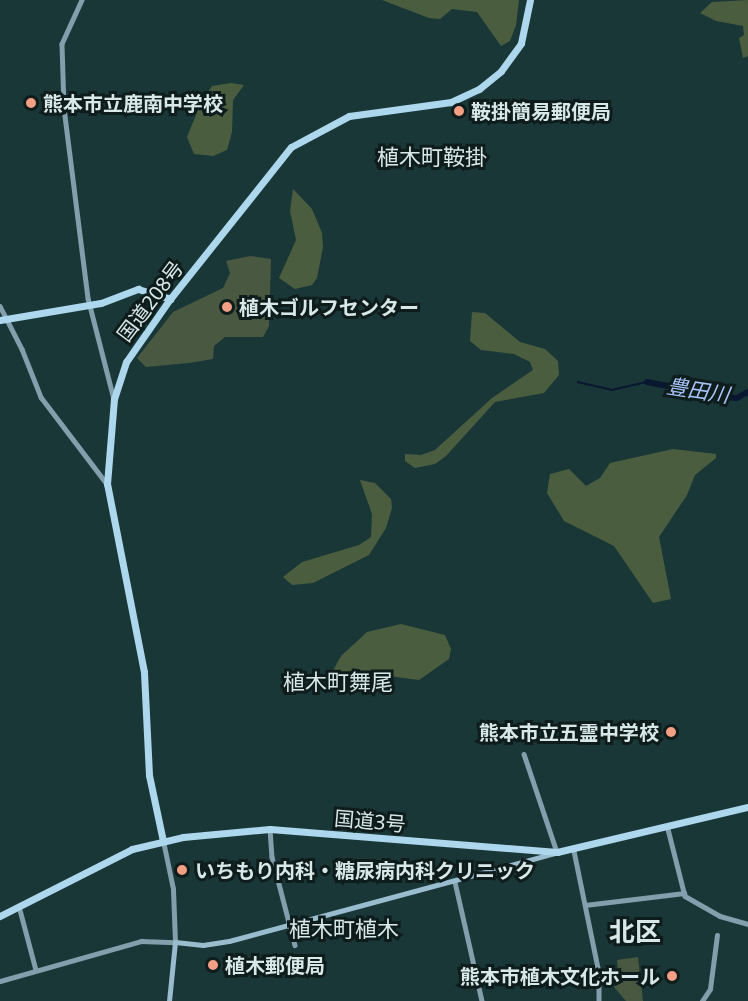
<!DOCTYPE html>
<html>
<head>
<meta charset="utf-8">
<style>
	body { margin:0 }
	#map { position:relative; width:748px; height:1001px; overflow:hidden; background:#1a3738; font-family:"Noto Sans","Noto Sans JP",sans-serif }
	div>[style] { position:absolute }
	.green>* { inset:0; background:#495841 }
	.forest>* { inset:0; background:#4a5e3f }
	.stream>* { height:1.5px; margin:-0.75px; padding:0 0.75px; transform-origin:0.75px; border-radius:0.75px; background:#0a1731 }
	.river>* { height:6px; margin:-3px; padding:0 3px; transform-origin:3px; border-radius:3px; background:#0a1731 }
	.secondary>* { height:4.5px; margin:-2.25px; padding:0 2.25px; transform-origin:2.25px; border-radius:2.25px; background:#839eac }
	.primary>* { height:5px; margin:-2.5px; padding:0 2.5px; transform-origin:2.5px; border-radius:2.5px; background:#99bcce }
	.highway>* { height:7px; margin:-3.5px; padding:0 3.5px; transform-origin:3.5px; border-radius:3.5px; background:#add7ed }
	.dots>* { width:16px; height:16px; translate:-50% -50%; box-sizing:border-box; border:3px solid #0f1c1c; border-radius:50% }
	span { translate:-50% -50%; white-space:nowrap; text-align:center; line-height:1.15; -webkit-text-stroke:6px #0f1c1c; paint-order:stroke }
	.poi-label { font-size:20px; color:#d8e8e8; font-weight:700 }
	.left { translate:0 -50%; text-align:left }
	.right { translate:-100% -50%; text-align:right }
	.street-label { font-size:20px; color:#d8e8e8 }
	.water-label { font-size:21px; color:#a7c5fb; font-style:italic }
	.quarter-label { font-size:22px; color:#d8e8e8 }
	.district-label { font-size:26px; color:#d8e8e8; font-weight:700 }
</style>
</head>
<body>
<div id="map">
	<div class="green">
		<i style="clip-path:polygon(250px 256px,271px 259px,269px 326px,263px 337px,225px 337px,214px 346px,213px 359px,189px 363px,146px 367px,137px 358px,173px 312px,223px 288px,230px 273px,226px 261px)"></i>
		<i style="clip-path:polygon(638px 957px,643px 1001px,626px 1001px,614px 987px,619px 981px,617px 960px)"></i>
	</div>
	<div class="forest">
		<i style="clip-path:polygon(382px 0,519px 0,516px 25px,510px 41px,501px 46px,477px 12px,452px 9px,440px 19px,429px 18px)"></i>
		<i style="clip-path:polygon(748px 0,748px 56px,743px 58px,739px 38px,744px 35px,743px 26px,716px 21px,700px 13px,712px 2px)"></i>
		<i style="clip-path:polygon(231px 83px,244px 85px,233px 100px,232px 132px,227px 150px,213px 156px,194px 154px,187px 137px,200px 105px,212px 86px)"></i>
		<i style="clip-path:polygon(293px 189px,312px 209px,322px 233px,323px 247px,317px 278px,312px 285px,295px 289px,279px 278px,296px 240px,290px 211px)"></i>
		<i style="clip-path:polygon(472px 312px,485px 313px,520px 342px,545px 349px,558px 361px,559px 375px,544px 393px,495px 402px,446px 456px,435px 464px,415px 468px,405px 461px,405px 454px,421px 455px,435px 450px,492px 398px,533px 370px,530px 362px,514px 354px,481px 350px,470px 341px)"></i>
		<i style="clip-path:polygon(673px 449px,716px 454px,716px 458px,695px 475px,687px 495px,659px 537px,671px 599px,653px 603px,614px 546px,564px 521px,547px 493px,550px 474px,569px 469px,586px 486px,600px 478px,610px 463px)"></i>
		<i style="clip-path:polygon(360px 480px,375px 483px,391px 499px,392px 508px,386px 528px,369px 555px,313px 583px,292px 585px,283px 577px,302px 562px,359px 545px,371px 537px,372px 514px)"></i>
		<i style="clip-path:polygon(401px 624px,445px 635px,451px 649px,449px 659px,419px 680px,351px 671px,340px 681px,329px 678px,341px 656px,367px 632px)"></i>
	</div>
	<div class="stream">
		<i style="left:578px;top:382px;width:35px;rotate:13deg"></i>
		<i style="left:612px;top:390px;width:36px;rotate:-13deg"></i>
	</div>
	<div class="river">
		<i style="left:647px;top:382px;width:78px;rotate:11deg"></i>
		<i style="left:724px;top:397px;width:13px;rotate:4deg"></i>
		<i style="left:737px;top:398px;width:13px;rotate:-29deg"></i>
	</div>
	<div class="secondary">
		<i style="left:82px;top:0;width:48px;rotate:114.4deg"></i>
		<i style="left:62px;top:44px;width:64px;rotate:88.2deg"></i>
		<i style="left:64px;top:108px;width:192px;rotate:82.8deg"></i>
		<i style="left:88px;top:298px;width:104px;rotate:75.6deg"></i>
		<i style="left:0;top:306px;width:48px;rotate:62.9deg"></i>
		<i style="left:22px;top:349px;width:52px;rotate:68.4deg"></i>
		<i style="left:41px;top:397px;width:109px;rotate:52.8deg"></i>
		<i style="left:524px;top:754px;width:103px;rotate:71.4deg"></i>
		<i style="left:270px;top:829px;width:28px;rotate:86deg"></i>
		<i style="left:272px;top:857px;width:91px;rotate:75.4deg"></i>
		<i style="left:668px;top:829px;width:69px;rotate:75.8deg"></i>
		<i style="left:685px;top:896px;width:40px;rotate:29.7deg"></i>
		<i style="left:720px;top:916px;width:29px;rotate:16deg"></i>
		<i style="left:574px;top:851px;width:125px;rotate:78.4deg"></i>
		<i style="left:599px;top:973px;width:28px;rotate:90deg"></i>
		<i style="left:455px;top:882px;width:122px;rotate:77.2deg"></i>
		<i style="left:585px;top:905px;width:100px;rotate:-6.9deg"></i>
		<i style="left:19px;top:906px;width:66px;rotate:75.1deg"></i>
		<i style="left:0;top:981px;width:147px;rotate:-15.8deg"></i>
		<i style="left:141px;top:941px;width:34px;rotate:2deg"></i>
		<i style="left:175px;top:942px;width:53px;rotate:-92.2deg"></i>
		<i style="left:173px;top:889px;width:49px;rotate:-101.8deg"></i>
		<i style="left:702px;top:1001px;width:14px;rotate:-56deg"></i>
		<i style="left:710px;top:989px;width:54px;rotate:-82.6deg"></i>
	</div>
	<div class="primary">
		<i style="left:169px;top:1001px;width:59px;rotate:-84.2deg"></i>
		<i style="left:175px;top:942px;width:28px;rotate:6deg"></i>
		<i style="left:203px;top:945px;width:26px;rotate:-9deg"></i>
		<i style="left:229px;top:941px;width:339px;rotate:-15.1deg"></i>
	</div>
	<div class="highway">
		<i style="left:0;top:320px;width:102px;rotate:-9.6deg"></i>
		<i style="left:101px;top:303px;width:40px;rotate:-21deg"></i>
		<i style="left:138px;top:289px;width:34px;rotate:17deg"></i>
		<i style="left:163px;top:841px;width:67px;rotate:-102deg"></i>
		<i style="left:149px;top:775px;width:103px;rotate:-92.8deg"></i>
		<i style="left:144px;top:672px;width:192px;rotate:-101.1deg"></i>
		<i style="left:107px;top:484px;width:85px;rotate:-85.3deg"></i>
		<i style="left:114px;top:399px;width:39px;rotate:-72deg"></i>
		<i style="left:126px;top:362px;width:77px;rotate:-55.1deg"></i>
		<i style="left:170px;top:299px;width:194px;rotate:-51.5deg"></i>
		<i style="left:291px;top:147px;width:66px;rotate:-28.1deg"></i>
		<i style="left:349px;top:116px;width:103px;rotate:-7.8deg"></i>
		<i style="left:451px;top:102px;width:31px;rotate:-25deg"></i>
		<i style="left:479px;top:89px;width:28px;rotate:-39deg"></i>
		<i style="left:501px;top:71px;width:34px;rotate:-54deg"></i>
		<i style="left:521px;top:43px;width:44px;rotate:-78.2deg"></i>
		<i style="left:0;top:916px;width:148px;rotate:-26.9deg"></i>
		<i style="left:132px;top:849px;width:52px;rotate:-13.2deg"></i>
		<i style="left:183px;top:837px;width:87px;rotate:-5.3deg"></i>
		<i style="left:270px;top:829px;width:288px;rotate:4.6deg"></i>
		<i style="left:557px;top:852px;width:196px;rotate:-13.3deg"></i>
	</div>
	<div class="dots">
		<i style="left:31px;top:103px;background:#f39f84"></i>
		<i style="left:459px;top:111px;background:#f39f84"></i>
		<i style="left:227px;top:307px;background:#f39f84"></i>
		<i style="left:671px;top:732px;background:#f39f84"></i>
		<i style="left:182px;top:870px;background:#f39f84"></i>
		<i style="left:213px;top:965px;background:#f39f84"></i>
		<i style="left:672px;top:976px;background:#f39f84"></i>
	</div>
	<div class="poi-label">
		<span class="left" style="left:43px;top:103px">熊本市立鹿南中学校</span>
		<span class="left" style="left:471px;top:111px">鞍掛簡易郵便局</span>
		<span class="left" style="left:239px;top:307px">植木ゴルフセンター</span>
		<span class="right" style="left:659px;top:732px">熊本市立五霊中学校</span>
		<span class="left" style="left:195px;top:870px">いちもり内科・糖尿病内科クリニック</span>
		<span class="left" style="left:225px;top:965px">植木郵便局</span>
		<span class="right" style="left:660px;top:976px">熊本市植木文化ホール</span>
	</div>
	<div class="street-label">
		<span style="left:150px;top:301px;rotate:-53deg">国道208号</span>
		<span style="left:370px;top:821px;rotate:5deg">国道3号</span>
	</div>
	<div class="water-label">
		<span style="left:698px;top:390px;rotate:9deg">豊田川</span>
	</div>
	<div class="quarter-label">
		<span style="left:432px;top:157px">植木町鞍掛</span>
		<span style="left:338px;top:682px">植木町舞尾</span>
		<span style="left:344px;top:929px">植木町植木</span>
	</div>
	<div class="district-label">
		<span style="left:635px;top:932px">北区</span>
	</div>
</div>
</body>
</html>
